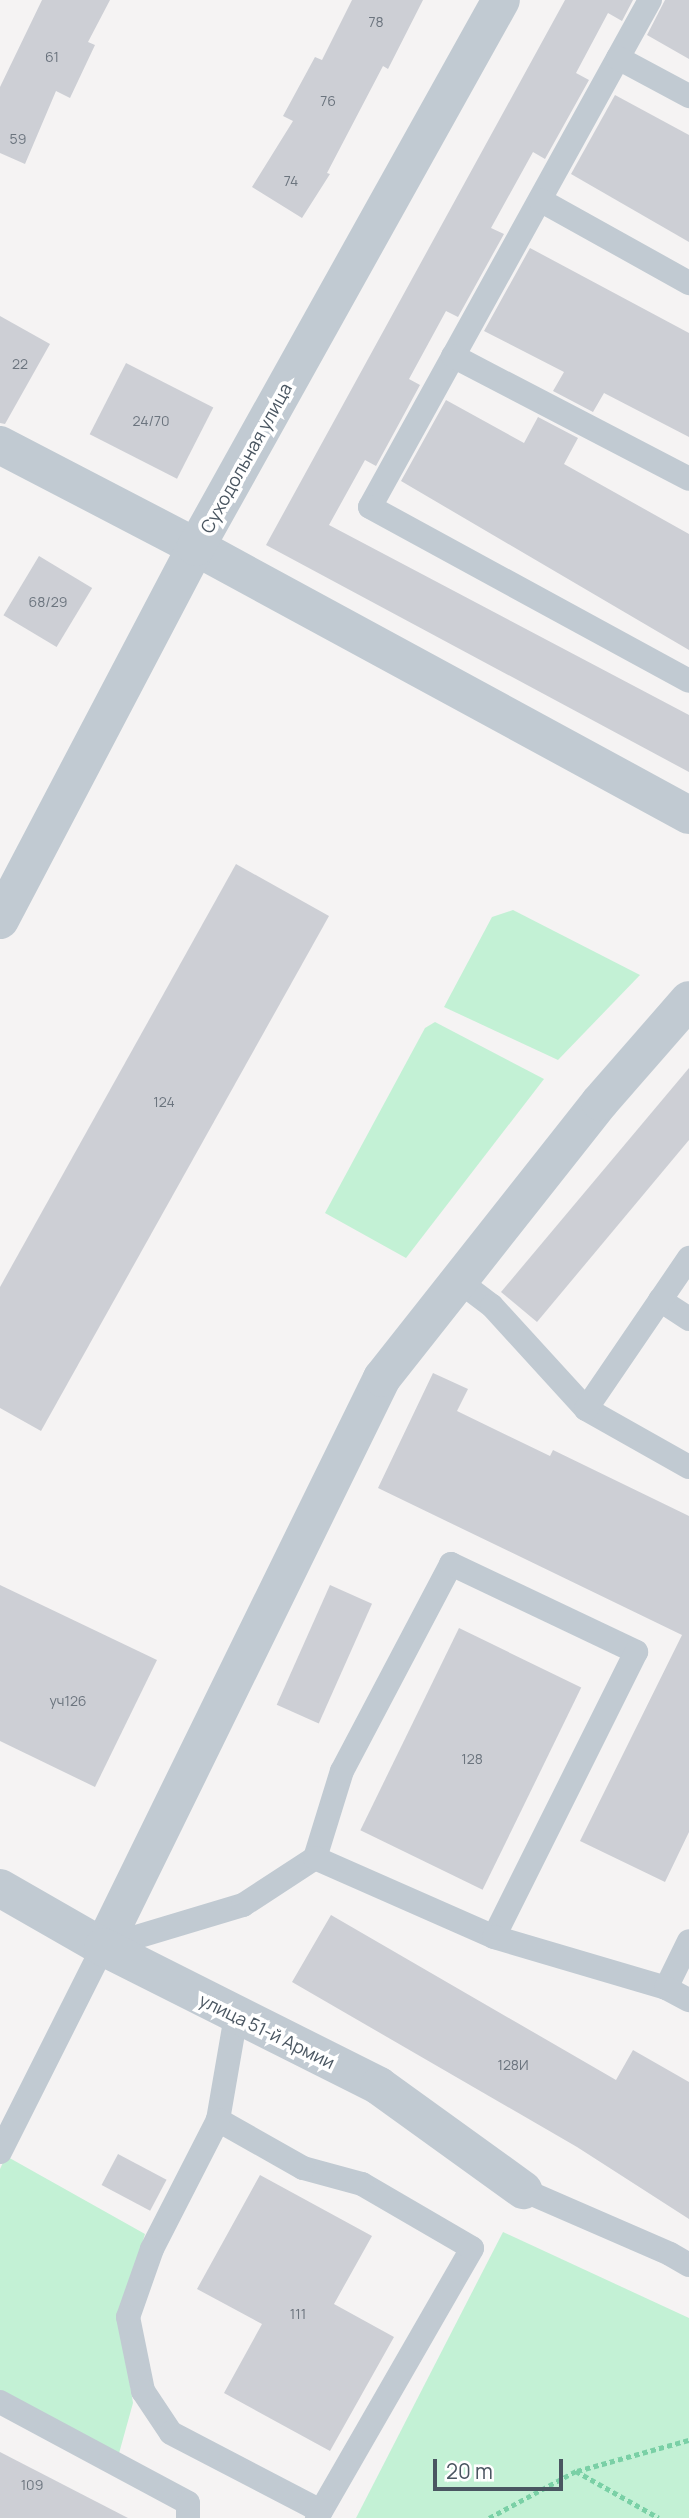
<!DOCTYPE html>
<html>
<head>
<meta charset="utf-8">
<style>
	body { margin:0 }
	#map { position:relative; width:689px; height:2518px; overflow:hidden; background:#f5f3f3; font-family:Manrope,sans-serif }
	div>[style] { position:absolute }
	.green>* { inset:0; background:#c3f1d5 }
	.building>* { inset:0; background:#cdcfd5; transform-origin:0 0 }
	.path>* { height:4.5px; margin-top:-2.25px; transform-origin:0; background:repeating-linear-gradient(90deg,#7ad0a6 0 5px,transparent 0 8.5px) }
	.service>* { height:24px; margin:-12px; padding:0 12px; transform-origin:12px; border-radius:12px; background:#c1cad2 }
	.minor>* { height:38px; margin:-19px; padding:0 19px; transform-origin:19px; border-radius:19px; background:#c1cad2 }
	.tertiary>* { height:38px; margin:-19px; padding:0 19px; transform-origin:19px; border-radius:19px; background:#c1cad2 }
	span { translate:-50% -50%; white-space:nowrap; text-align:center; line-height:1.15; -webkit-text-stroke:7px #fff; paint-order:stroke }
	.number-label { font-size:14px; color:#6b747e }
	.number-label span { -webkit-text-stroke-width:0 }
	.street-label { font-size:18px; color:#4a5661 }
	.scale { position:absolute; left:433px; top:2459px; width:130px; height:32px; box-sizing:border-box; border:4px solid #4a5661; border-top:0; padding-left:9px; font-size:21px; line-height:24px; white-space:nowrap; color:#4a5661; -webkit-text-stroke:5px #fff; paint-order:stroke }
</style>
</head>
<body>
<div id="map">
	<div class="green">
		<i style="clip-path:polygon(513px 910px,640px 975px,558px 1060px,444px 1007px,492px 917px)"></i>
		<i style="clip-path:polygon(435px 1022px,544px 1079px,406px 1258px,325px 1213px,425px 1028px)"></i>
		<i style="clip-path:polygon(6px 2156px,145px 2234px,119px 2316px,133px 2403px,118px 2457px,0 2390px,0 2169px)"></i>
		<i style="clip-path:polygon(503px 2232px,689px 2318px,689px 2518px,356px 2518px)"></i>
	</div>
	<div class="building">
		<i style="clip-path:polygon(42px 0,110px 0,88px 42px,95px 45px,70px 98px,56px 91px,25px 164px,0 153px,0 87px)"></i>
		<i style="clip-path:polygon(352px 0,423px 0,388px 69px,383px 66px,327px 173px,330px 174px,302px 218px,252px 187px,293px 121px,283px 116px,315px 57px,322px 60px)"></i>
		<i style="clip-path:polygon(565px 0,633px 0,622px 21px,608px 13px,576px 73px,589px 80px,545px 159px,533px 152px,491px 228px,504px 234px,458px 317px,446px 311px,409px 379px,420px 385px,376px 466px,365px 460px,329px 525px,689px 715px,689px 772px,266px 545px)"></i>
		<i style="clip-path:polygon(665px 0,689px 0,689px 59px,647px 35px)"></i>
		<i style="clip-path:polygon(615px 95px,689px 135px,689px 242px,571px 174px)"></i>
		<i style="clip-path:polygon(530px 248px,689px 333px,689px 437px,604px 393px,593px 412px,553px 391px,564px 372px,484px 331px)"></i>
		<i style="clip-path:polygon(0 316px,50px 344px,5px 424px,0 423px)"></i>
		<i style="left:126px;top:363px;width:98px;height:80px;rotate:27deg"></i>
		<i style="clip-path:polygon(446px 400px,524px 443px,538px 417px,578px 438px,564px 464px,689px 534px,689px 650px,401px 481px)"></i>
		<i style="left:39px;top:556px;width:62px;height:69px;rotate:31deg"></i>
		<i style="clip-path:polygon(236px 864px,329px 916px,41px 1431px,0 1408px,0 1287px)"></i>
		<i style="clip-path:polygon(689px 1068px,689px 1140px,537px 1322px,501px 1292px)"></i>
		<i style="clip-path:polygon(433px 1373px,468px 1389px,457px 1411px,550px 1456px,553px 1450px,689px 1516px,689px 1832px,665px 1882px,580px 1841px,682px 1635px,378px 1488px)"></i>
		<i style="clip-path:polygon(0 1585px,157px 1660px,95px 1787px,0 1741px)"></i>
		<i style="left:330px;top:1585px;width:46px;height:131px;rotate:24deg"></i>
		<i style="left:459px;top:1628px;width:136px;height:225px;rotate:26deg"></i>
		<i style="clip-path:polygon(331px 1915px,616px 2080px,633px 2050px,689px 2082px,689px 2219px,577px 2147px,292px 1982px)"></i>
		<i style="left:118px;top:2154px;width:55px;height:35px;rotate:28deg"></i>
		<i style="clip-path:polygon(260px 2175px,372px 2236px,334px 2304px,394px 2337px,330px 2451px,224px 2393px,262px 2324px,197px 2289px)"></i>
		<i style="clip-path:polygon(0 2452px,128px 2518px,0 2518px)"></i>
	</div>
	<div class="path">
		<i style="left:577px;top:2471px;width:116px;rotate:-15.5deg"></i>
		<i style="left:489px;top:2518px;width:99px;rotate:-28.4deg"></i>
		<i style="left:576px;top:2471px;width:95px;rotate:29.5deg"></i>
	</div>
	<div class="service">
		<i style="left:650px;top:0;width:579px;rotate:118.91deg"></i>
		<i style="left:370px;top:507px;width:363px;rotate:28.6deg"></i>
		<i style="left:618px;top:58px;width:81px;rotate:28.2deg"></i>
		<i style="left:540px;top:200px;width:171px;rotate:29.1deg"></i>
		<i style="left:453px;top:356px;width:266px;rotate:27.5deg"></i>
		<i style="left:459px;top:1281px;width:41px;rotate:37.1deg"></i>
		<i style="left:492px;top:1306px;width:139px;rotate:47.6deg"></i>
		<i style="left:586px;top:1409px;width:118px;rotate:29.4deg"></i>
		<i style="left:660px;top:1300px;width:35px;rotate:33deg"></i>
		<i style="left:586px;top:1409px;width:183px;rotate:-55.7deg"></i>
		<i style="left:315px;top:1858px;width:91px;rotate:-72.8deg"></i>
		<i style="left:342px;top:1771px;width:234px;rotate:-62.2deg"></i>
		<i style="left:451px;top:1564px;width:205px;rotate:25.4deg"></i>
		<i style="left:636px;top:1652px;width:318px;rotate:116.5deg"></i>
		<i style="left:666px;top:1988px;width:52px;rotate:-63.9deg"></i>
		<i style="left:218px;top:2120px;width:106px;rotate:-80.2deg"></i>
		<i style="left:0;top:2152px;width:229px;rotate:-63.3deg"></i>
		<i style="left:103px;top:1947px;width:146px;rotate:-16.7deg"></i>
		<i style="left:243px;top:1905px;width:86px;rotate:-33.1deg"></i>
		<i style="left:315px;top:1858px;width:196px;rotate:23.8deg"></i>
		<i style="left:494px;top:1937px;width:179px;rotate:16.5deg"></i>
		<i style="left:666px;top:1988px;width:26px;rotate:28deg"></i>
		<i style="left:523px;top:2190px;width:160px;rotate:23.5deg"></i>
		<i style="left:670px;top:2254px;width:22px;rotate:30deg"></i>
		<i style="left:0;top:2402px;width:213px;rotate:28.2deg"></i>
		<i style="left:188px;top:2503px;width:15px;rotate:90deg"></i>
		<i style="left:317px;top:2518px;width:311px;rotate:-60.1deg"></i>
		<i style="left:472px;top:2248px;width:127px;rotate:-149.8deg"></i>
		<i style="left:362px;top:2184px;width:61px;rotate:-164.8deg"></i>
		<i style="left:303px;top:2168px;width:98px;rotate:-150.5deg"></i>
		<i style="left:218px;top:2120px;width:145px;rotate:117.1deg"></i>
		<i style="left:152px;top:2249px;width:72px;rotate:109.4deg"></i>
		<i style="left:128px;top:2317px;width:76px;rotate:78.5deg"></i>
		<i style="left:143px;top:2391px;width:50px;rotate:56.3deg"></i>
		<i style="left:171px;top:2433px;width:169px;rotate:27.5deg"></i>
	</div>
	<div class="minor">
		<i style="left:0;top:445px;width:221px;rotate:27.5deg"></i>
		<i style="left:196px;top:547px;width:561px;rotate:28.53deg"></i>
		<i style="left:103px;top:1947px;width:634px;rotate:-63.88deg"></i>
		<i style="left:382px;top:1378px;width:352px;rotate:-51.7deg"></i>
		<i style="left:600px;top:1102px;width:135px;rotate:-48.9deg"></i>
	</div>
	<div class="tertiary">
		<i style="left:0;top:920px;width:421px;rotate:-62.3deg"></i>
		<i style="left:196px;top:547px;width:626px;rotate:-60.86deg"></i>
		<i style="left:0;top:1888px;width:119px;rotate:29.8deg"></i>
		<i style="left:103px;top:1947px;width:309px;rotate:26.7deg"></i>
		<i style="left:379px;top:2086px;width:178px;rotate:35.8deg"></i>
	</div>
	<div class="number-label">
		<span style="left:376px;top:22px">78</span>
		<span style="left:52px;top:57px">61</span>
		<span style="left:328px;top:101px">76</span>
		<span style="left:18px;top:139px">59</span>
		<span style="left:291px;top:181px">74</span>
		<span style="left:20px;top:364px">22</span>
		<span style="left:151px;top:421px">24/70</span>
		<span style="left:48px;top:602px">68/29</span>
		<span style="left:164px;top:1102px">124</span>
		<span style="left:68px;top:1701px">уч126</span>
		<span style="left:472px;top:1759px">128</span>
		<span style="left:513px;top:2065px">128И</span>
		<span style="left:298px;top:2314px">111</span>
		<span style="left:32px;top:2485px">109</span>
	</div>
	<div class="street-label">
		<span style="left:246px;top:458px;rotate:-61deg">Суходольная улица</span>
		<span style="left:267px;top:2031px;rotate:26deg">улица 51-й Армии</span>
	</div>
	<div class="scale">20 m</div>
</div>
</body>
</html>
